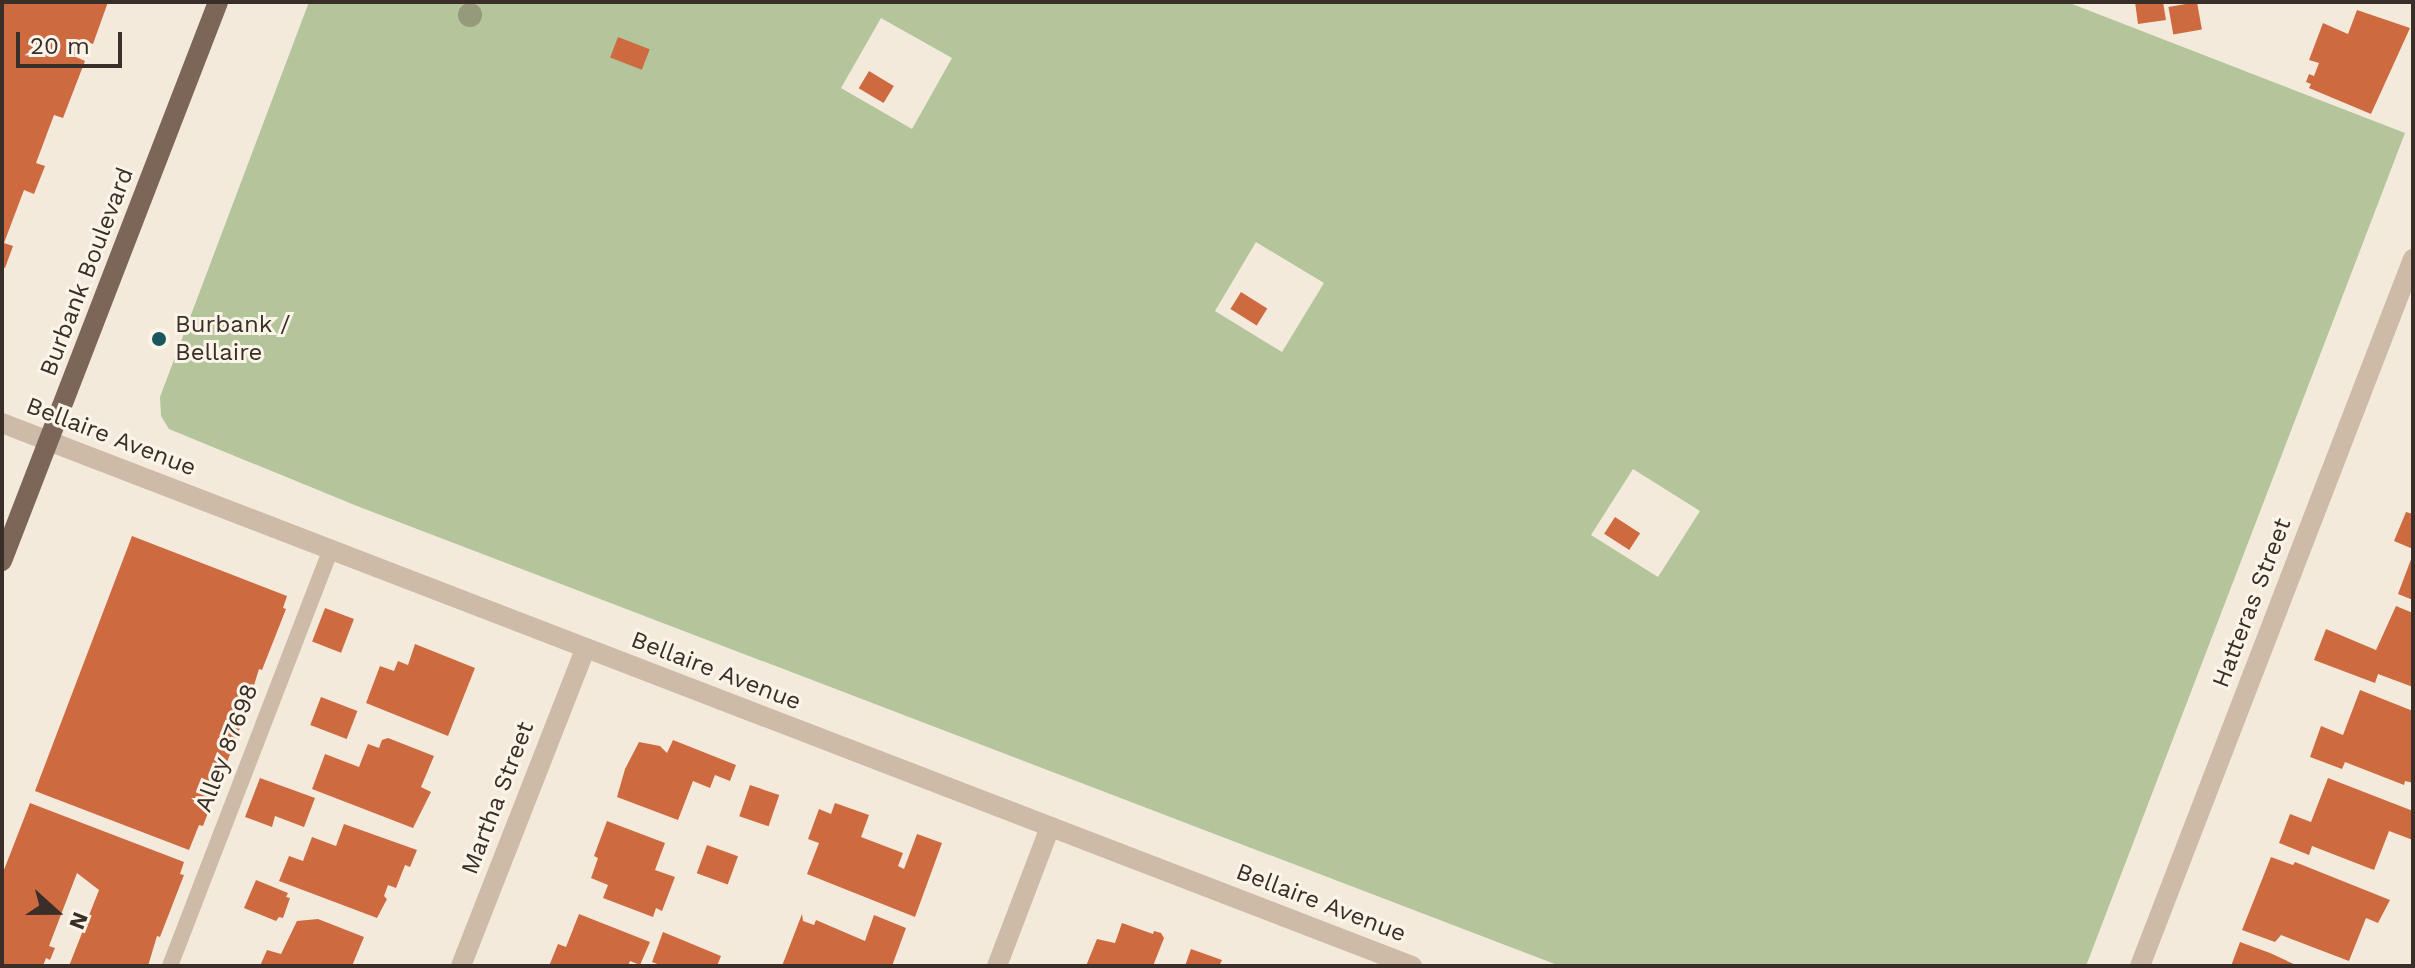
<!DOCTYPE html>
<html>
<head>
<meta charset="utf-8">
<style>
	body { margin:0 }
	#map { position:relative; width:2415px; height:968px; overflow:hidden; background:#f4eadc; font-family:"Work Sans",sans-serif }
	div>[style] { position:absolute }
	.green>* { inset:0; background:#b4c49b }
	.building>* { inset:0; background:#ce6a40; transform-origin:0 0 }
	.service>* { height:16px; margin:-8px; padding:0 8px; transform-origin:8px; border-radius:8px; background:#cdbaa7 }
	.minor>* { height:20px; margin:-10px; padding:0 10px; transform-origin:10px; border-radius:10px; background:#cdbaa7 }
	.tertiary>* { height:20px; margin:-10px; padding:0 10px; transform-origin:10px; border-radius:10px; background:#cdbaa7 }
	.primary>* { height:20px; margin:-10px; padding:0 10px; transform-origin:10px; border-radius:10px; background:#7c6658 }
	.trees>* { width:24px; height:24px; margin:-12px; border-radius:50%; background:#949a7a }
	.dots>* { width:22px; height:22px; translate:-50% -50%; box-sizing:border-box; border:4px solid #fbf4e9; border-radius:50% }
	span { translate:-50% -50%; white-space:nowrap; text-align:center; line-height:1.15; -webkit-text-stroke:6px #fbf4e9; paint-order:stroke }
	.street-label { font-size:24px; color:#392e28 }
	.poi-label { font-size:24px; color:#392e28 }
	.left { translate:0 -50%; text-align:left }
	.frame { position:absolute; inset:0; border:4px solid #392e28; pointer-events:none }
	.north { position:absolute; left:16px; top:872px; width:80px; height:80px; -webkit-text-stroke:6px #fbf4e9; paint-order:stroke; rotate:111deg; font-size:22px; font-weight:700; line-height:32px; text-align:center; color:#392e28 }
	.north::after { content:''; display:block; margin:auto; width:28px; height:36px; background:#392e28; clip-path:polygon(50% 0,100% 100%,50% 72%,0 100%) }
	.scale { position:absolute; left:16px; top:32px; width:106px; height:36px; box-sizing:border-box; border:4px solid #392e28; border-top:0; padding-left:10px; font-size:24px; line-height:28px; white-space:nowrap; color:#392e28; -webkit-text-stroke:6px #fbf4e9; paint-order:stroke }
</style>
</head>
<body>
<div id="map">
	<div class="green">
		<i style="clip-path:polygon(evenodd,309px 2px,2067px 2px,2405px 133px,2086px 966px,1560px 966px,357px 506px,169px 429px,161px 416px,160px 397px,309px 2px,881px 18px,952px 58px,912px 129px,841px 88px,881px 18px,309px 2px,1256px 242px,1324px 283px,1282px 352px,1215px 311px,1256px 242px,309px 2px,1633px 469px,1700px 511px,1658px 577px,1591px 535px,1633px 469px)"></i>
	</div>
	<div class="building">
		<i style="clip-path:polygon(2px 2px,108px 2px,93px 44px,82px 40px,76px 57px,85px 61px,63px 118px,54px 115px,36px 163px,45px 166px,34px 194px,24px 190px,4px 243px,13px 246px,5px 268px,2px 267px)"></i>
		<i style="clip-path:polygon(2135px 2px,2163px 2px,2166px 20px,2138px 24px)"></i>
		<i style="left:2197px;top:2px;width:28px;height:29px;rotate:80deg"></i>
		<i style="clip-path:polygon(2357px 10px,2410px 28px,2371px 114px,2309px 88px,2311px 84px,2306px 82px,2309px 74px,2314px 76px,2319px 63px,2309px 60px,2323px 23px,2348px 34px)"></i>
		<i style="left:618px;top:37px;width:34px;height:22px;rotate:21deg"></i>
		<i style="left:869px;top:71px;width:29px;height:20px;rotate:31deg"></i>
		<i style="left:1241px;top:292px;width:31px;height:20px;rotate:32deg"></i>
		<i style="clip-path:polygon(2406px 512px,2413px 514px,2413px 549px,2394px 541px)"></i>
		<i style="left:1615px;top:517px;width:30px;height:20px;rotate:33deg"></i>
		<i style="clip-path:polygon(132px 536px,287px 596px,283px 608px,286px 609px,262px 670px,259px 669px,248px 705px,245px 704px,240px 719px,243px 720px,203px 826px,199px 825px,189px 850px,35px 791px)"></i>
		<i style="clip-path:polygon(2413px 554px,2413px 600px,2398px 594px)"></i>
		<i style="clip-path:polygon(2396px 606px,2413px 613px,2413px 687px,2378px 674px,2375px 683px,2314px 660px,2326px 629px,2376px 650px)"></i>
		<i style="left:325px;top:608px;width:31px;height:36px;rotate:21deg"></i>
		<i style="clip-path:polygon(415px 644px,475px 668px,448px 736px,366px 703px,380px 666px,394px 671px,398px 661px,408px 665px)"></i>
		<i style="clip-path:polygon(2360px 690px,2413px 711px,2413px 783px,2405px 781px,2404px 785px,2345px 762px,2342px 769px,2310px 757px,2321px 726px,2343px 735px)"></i>
		<i style="left:321px;top:697px;width:39px;height:30px;rotate:21deg"></i>
		<i style="clip-path:polygon(388px 738px,434px 756px,421px 787px,431px 792px,413px 828px,312px 789px,325px 754px,359px 767px,368px 744px,379px 748px,382px 740px)"></i>
		<i style="clip-path:polygon(673px 740px,736px 765px,730px 781px,715px 775px,710px 788px,693px 781px,678px 820px,617px 797px,625px 769px,639px 742px,660px 746px,667px 753px)"></i>
		<i style="clip-path:polygon(260px 778px,315px 798px,304px 827px,275px 816px,272px 827px,245px 817px)"></i>
		<i style="clip-path:polygon(2328px 778px,2413px 811px,2413px 840px,2389px 831px,2374px 870px,2312px 846px,2309px 855px,2279px 843px,2290px 814px,2311px 822px)"></i>
		<i style="left:750px;top:785px;width:31px;height:33px;rotate:19deg"></i>
		<i style="clip-path:polygon(30px 803px,184px 862px,180px 874px,184px 875px,160px 937px,157px 936px,148px 966px,69px 966px,99px 890px,77px 873px,49px 946px,55px 948px,50px 960px,46px 958px,43px 966px,2px 966px,2px 875px)"></i>
		<i style="clip-path:polygon(835px 803px,869px 815px,861px 837px,903px 853px,898px 866px,904px 869px,917px 834px,942px 843px,915px 917px,807px 874px,819px 843px,808px 839px,819px 809px,831px 814px)"></i>
		<i style="clip-path:polygon(607px 821px,665px 843px,655px 870px,675px 877px,662px 911px,656px 908px,653px 917px,603px 898px,608px 885px,591px 878px,598px 858px,594px 856px)"></i>
		<i style="clip-path:polygon(344px 824px,417px 850px,410px 867px,405px 865px,396px 888px,388px 885px,384px 896px,387px 899px,377px 918px,279px 881px,289px 856px,303px 861px,312px 837px,336px 846px)"></i>
		<i style="left:707px;top:845px;width:33px;height:30px;rotate:20deg"></i>
		<i style="clip-path:polygon(2271px 857px,2293px 865px,2295px 862px,2390px 900px,2378px 923px,2366px 918px,2349px 961px,2281px 935px,2275px 942px,2242px 930px)"></i>
		<i style="clip-path:polygon(256px 880px,288px 893px,286px 897px,290px 898px,283px 918px,279px 917px,276px 921px,244px 908px)"></i>
		<i style="clip-path:polygon(579px 914px,650px 942px,640px 965px,630px 961px,628px 966px,549px 966px,558px 944px,566px 947px)"></i>
		<i style="clip-path:polygon(802px 914px,803px 921px,814px 925px,816px 920px,865px 941px,874px 915px,906px 928px,892px 966px,782px 966px)"></i>
		<i style="clip-path:polygon(318px 919px,364px 937px,352px 966px,260px 966px,267px 950px,281px 954px,297px 921px)"></i>
		<i style="clip-path:polygon(1122px 923px,1153px 934px,1154px 931px,1161px 933px,1164px 938px,1153px 966px,1086px 966px,1097px 939px,1115px 943px)"></i>
		<i style="clip-path:polygon(663px 932px,721px 956px,717px 966px,663px 966px,652px 962px)"></i>
		<i style="clip-path:polygon(2240px 942px,2270px 953px,2298px 966px,2231px 966px)"></i>
		<i style="clip-path:polygon(1191px 949px,1222px 960px,1219px 966px,1185px 966px)"></i>
	</div>
	<div class="service">
		<i style="left:170px;top:966px;width:448px;rotate:-68.9deg"></i>
	</div>
	<div class="minor">
		<i style="left:461px;top:966px;width:340px;rotate:-68.6deg"></i>
		<i style="left:997px;top:966px;width:149px;rotate:-69.1deg"></i>
		<i style="left:2140px;top:966px;width:758px;rotate:-68.89deg"></i>
	</div>
	<div class="tertiary">
		<i style="left:2px;top:423px;width:1511px;rotate:21.06deg"></i>
	</div>
	<div class="primary">
		<i style="left:2px;top:561px;width:599px;rotate:-68.87deg"></i>
	</div>
	<div class="trees">
		<i style="left:470px;top:15px"></i>
	</div>
	<div class="dots">
		<i style="left:159px;top:339px;background:#1a565e"></i>
	</div>
	<div class="street-label">
		<span style="left:87px;top:272px;rotate:-69deg">Burbank Boulevard</span>
		<span style="left:111px;top:437px;rotate:21deg">Bellaire Avenue</span>
		<span style="left:2252px;top:603px;rotate:-69deg">Hatteras Street</span>
		<span style="left:716px;top:671px;rotate:21deg">Bellaire Avenue</span>
		<span style="left:227px;top:748px;rotate:-69deg">Alley 87698</span>
		<span style="left:498px;top:798px;rotate:-69deg">Martha Street</span>
		<span style="left:1321px;top:903px;rotate:21deg">Bellaire Avenue</span>
	</div>
	<div class="poi-label">
		<span class="left" style="left:175px;top:339px">Burbank /<br>Bellaire</span>
	</div>
	<div class="frame"></div>
	<div class="north">N</div>
	<div class="scale">20 m</div>
</div>
</body>
</html>
